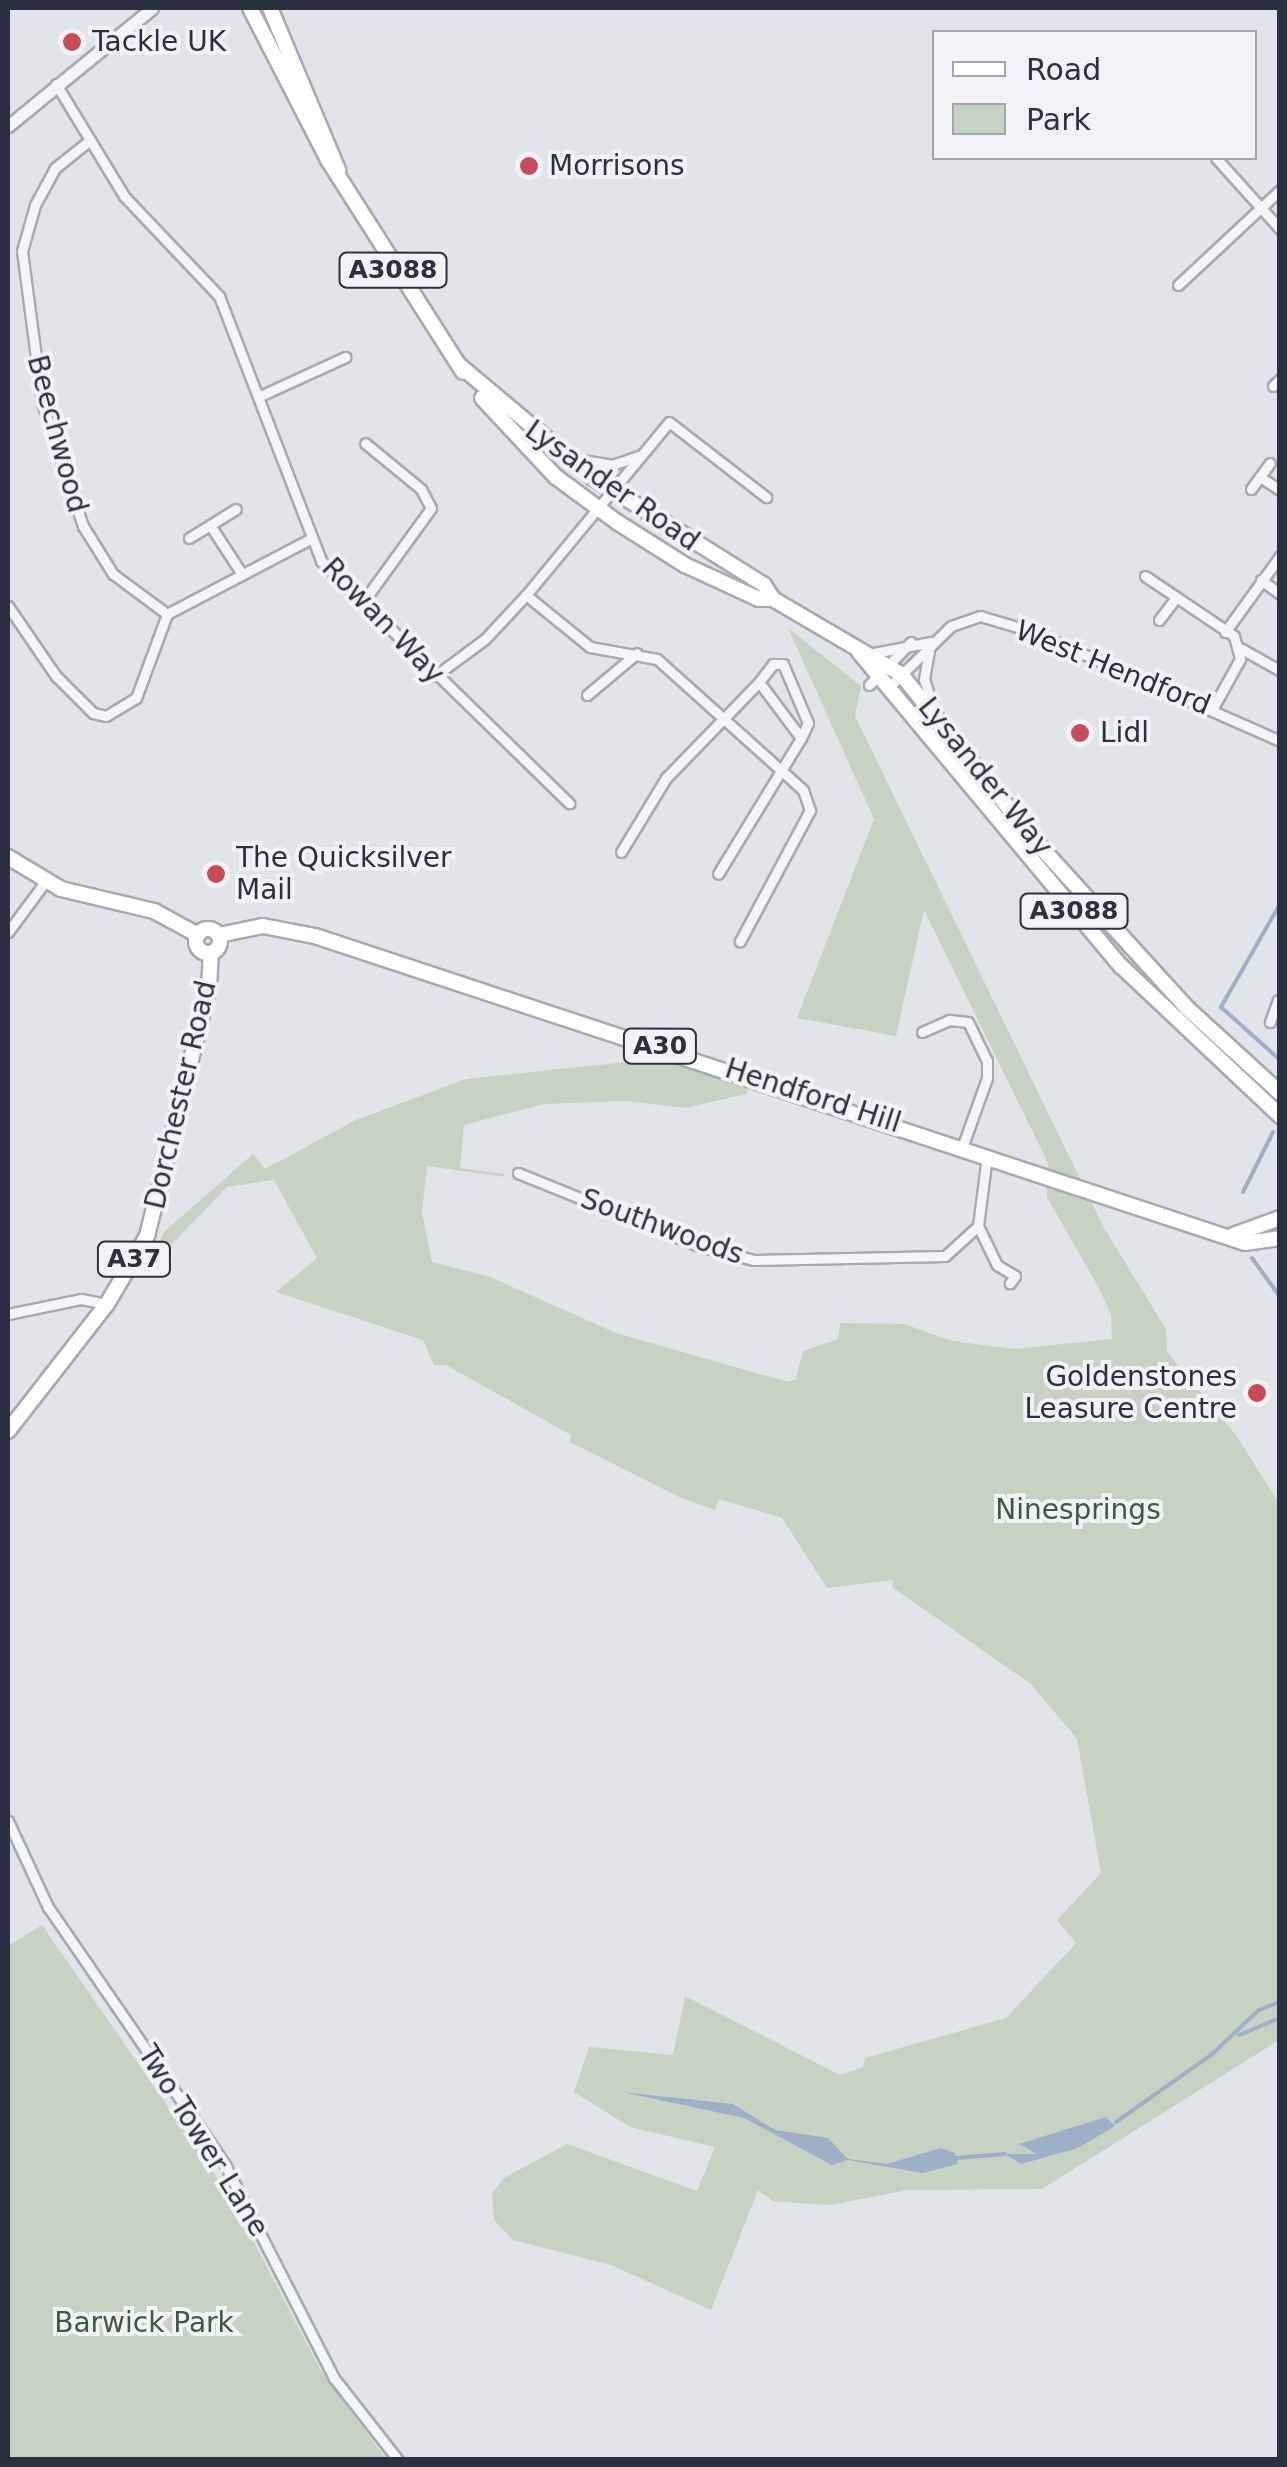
<!DOCTYPE html>
<html>
<head>
<meta charset="utf-8">
<style>
	body { margin:0 }
	#map { position:relative; width:1287px; height:2467px; overflow:hidden; background:#e1e4e9; font-family:"DejaVu Sans",sans-serif }
	div>[style] { position:absolute }
	.green>* { inset:0; background:#c6d3c2 }
	.water>* { inset:0; background:#9eb0c7 }
	.stream>* { height:4px; margin:-2px; padding:0 2px; transform-origin:2px; border-radius:2px; background:#9eb0c7 }
	.roads { filter:drop-shadow(2px 0 #a6abb3) drop-shadow(-2px 0 #a6abb3) drop-shadow(0 2px #a6abb3) drop-shadow(0 -2px #a6abb3) }
	.minor>* { height:9px; margin:-4.5px; padding:0 4.5px; transform-origin:4.5px; border-radius:4.5px; background:#f4f5f7 }
	.tertiary>* { height:11px; margin:-5.5px; padding:0 5.5px; transform-origin:5.5px; border-radius:5.5px; background:#f4f5f7 }
	.primary>* { height:14px; margin:-7px; padding:0 7px; transform-origin:7px; border-radius:7px; background:#fff }
	.trunk>* { height:14px; margin:-7px; padding:0 7px; transform-origin:7px; border-radius:7px; background:#fff }
	.trunk>.ring { margin:-7px; padding:0; box-sizing:content-box; background:none; border:14px solid #fff; border-radius:50% }
	.dots>* { width:28px; height:28px; translate:-50% -50%; box-sizing:border-box; border:5px solid #f1f3f7; border-radius:50% }
	span { translate:-50% -50%; white-space:nowrap; text-align:center; line-height:1.15; -webkit-text-stroke:8px #f1f3f7; paint-order:stroke }
	.shield-label span { padding:2px 8px; background:#f1f3f7; border:2px solid; border-radius:8px; -webkit-text-stroke-width:0 }
	.shield-label { font-size:25px; color:#2a3140; font-weight:700 }
	.poi-label { font-size:28px; color:#2a3140 }
	.left { translate:0 -50%; text-align:left }
	.right { translate:-100% -50%; text-align:right }
	.street-label { font-size:28px; color:#2a3140 }
	.park-label { font-size:28px; color:#3d5b38 }
	.frame { position:absolute; inset:0; border:10px solid #2a3140; pointer-events:none }
	.legend { position:absolute; left:932px; top:30px; width:325px; height:130px; box-sizing:border-box; background:#f1f3f7; border:2px solid #a1a5ae; margin:0; padding:12px 18px; list-style:none; font-size:30px; color:#2a3140 }
	.legend li { display:flex; align-items:center; gap:20px; height:50px }
	.legend b { width:50px; border:2px solid #a1a5ae }
</style>
</head>
<body>
<div id="map">
	<div class="green">
		<i style="clip-path:polygon(788px 628px,861px 686px,855px 716px,1104px 1228px,1166px 1329px,1167px 1352px,1236px 1435px,1279px 1503px,1279px 2040px,1042px 2189px,908px 2190px,830px 2205px,773px 2201px,758px 2190px,711px 2310px,611px 2265px,513px 2240px,494px 2220px,492px 2193px,504px 2178px,567px 2144px,697px 2191px,715px 2147px,630px 2127px,574px 2092px,589px 2047px,673px 2055px,685px 1996px,840px 2075px,863px 2067px,865px 2058px,1006px 2018px,1076px 1943px,1057px 1920px,1101px 1873px,1077px 1739px,1031px 1684px,892px 1587px,893px 1580px,827px 1588px,782px 1518px,719px 1499px,715px 1510px,679px 1497px,570px 1442px,571px 1435px,446px 1365px,434px 1365px,423px 1340px,276px 1292px,317px 1258px,274px 1180px,227px 1187px,143px 1274px,164px 1232px,253px 1154px,265px 1169px,356px 1120px,466px 1079px,665px 1058px,748px 1084px,746px 1094px,685px 1108px,624px 1101px,544px 1104px,464px 1125px,460px 1168px,504px 1174px,506px 1177px,427px 1166px,422px 1212px,432px 1262px,490px 1277px,616px 1333px,788px 1382px,796px 1379px,803px 1351px,838px 1339px,840px 1323px,904px 1324px,952px 1341px,1014px 1349px,1112px 1339px,1111px 1315px,1099px 1288px,1047px 1197px,1048px 1163px,924px 910px,896px 1036px,797px 1018px,874px 819px)"></i>
		<i style="clip-path:polygon(42px 1925px,230px 2196px,320px 2369px,386px 2459px,8px 2459px,8px 1946px)"></i>
	</div>
	<div class="water">
		<i style="clip-path:polygon(622px 2092px,733px 2104px,775px 2130px,828px 2138px,848px 2159px,887px 2164px,941px 2148px,955px 2153px,958px 2164px,922px 2173px,848px 2160px,832px 2165px,744px 2118px)"></i>
		<i style="clip-path:polygon(1106px 2117px,1115px 2126px,1078px 2148px,1021px 2164px,1005px 2154px,1037px 2154px,1019px 2144px)"></i>
	</div>
	<div class="stream">
		<i style="left:1280px;top:904px;width:119px;rotate:119.8deg"></i>
		<i style="left:1221px;top:1007px;width:79px;rotate:41.9deg"></i>
		<i style="left:1243px;top:1192px;width:67px;rotate:-63.4deg"></i>
		<i style="left:1252px;top:1258px;width:48px;rotate:54.3deg"></i>
		<i style="left:1239px;top:2035px;width:44px;rotate:-22.5deg"></i>
		<i style="left:1116px;top:2122px;width:116px;rotate:-35.2deg"></i>
		<i style="left:1211px;top:2055px;width:66px;rotate:-43.2deg"></i>
		<i style="left:1259px;top:2010px;width:22px;rotate:-21deg"></i>
		<i style="left:957px;top:2158px;width:48px;rotate:-4.8deg"></i>
	</div>
	<div class="roads">
		<div class="minor">
			<i style="left:56px;top:84px;width:131px;rotate:58.7deg"></i>
			<i style="left:124px;top:196px;width:138px;rotate:46.5deg"></i>
			<i style="left:219px;top:296px;width:284px;rotate:68.9deg"></i>
			<i style="left:321px;top:561px;width:347px;rotate:44.3deg"></i>
			<i style="left:90px;top:140px;width:45px;rotate:141.3deg"></i>
			<i style="left:55px;top:168px;width:42px;rotate:118.4deg"></i>
			<i style="left:35px;top:205px;width:48px;rotate:105.8deg"></i>
			<i style="left:22px;top:251px;width:153px;rotate:82.5deg"></i>
			<i style="left:42px;top:403px;width:130px;rotate:71.6deg"></i>
			<i style="left:83px;top:526px;width:57px;rotate:58deg"></i>
			<i style="left:113px;top:574px;width:67px;rotate:36.5deg"></i>
			<i style="left:167px;top:614px;width:161px;rotate:-27.7deg"></i>
			<i style="left:1216px;top:158px;width:96px;rotate:48deg"></i>
			<i style="left:1178px;top:285px;width:139px;rotate:-43deg"></i>
			<i style="left:1273px;top:386px;width:10px;rotate:-45deg"></i>
			<i style="left:260px;top:396px;width:94px;rotate:-24.6deg"></i>
			<i style="left:576px;top:459px;width:36px;rotate:9deg"></i>
			<i style="left:612px;top:465px;width:28px;rotate:-19deg"></i>
			<i style="left:1260px;top:477px;width:24px;rotate:33deg"></i>
			<i style="left:1251px;top:489px;width:32px;rotate:-54deg"></i>
			<i style="left:210px;top:525px;width:59px;rotate:56.9deg"></i>
			<i style="left:189px;top:538px;width:55px;rotate:-31.7deg"></i>
			<i style="left:1145px;top:576px;width:107px;rotate:34deg"></i>
			<i style="left:1234px;top:636px;width:24px;rotate:75deg"></i>
			<i style="left:1240px;top:659px;width:56px;rotate:118.9deg"></i>
			<i style="left:1261px;top:580px;width:24px;rotate:36deg"></i>
			<i style="left:526px;top:595px;width:82px;rotate:39.1deg"></i>
			<i style="left:590px;top:647px;width:68px;rotate:10.2deg"></i>
			<i style="left:657px;top:659px;width:196px;rotate:41.9deg"></i>
			<i style="left:803px;top:790px;width:21px;rotate:71deg"></i>
			<i style="left:810px;top:810px;width:149px;rotate:118.1deg"></i>
			<i style="left:363px;top:602px;width:116px;rotate:-54.1deg"></i>
			<i style="left:431px;top:508px;width:21px;rotate:-118deg"></i>
			<i style="left:421px;top:489px;width:72px;rotate:-140.6deg"></i>
			<i style="left:8px;top:606px;width:85px;rotate:55.6deg"></i>
			<i style="left:56px;top:676px;width:52px;rotate:45deg"></i>
			<i style="left:93px;top:713px;width:13px;rotate:13deg"></i>
			<i style="left:106px;top:716px;width:35px;rotate:-31deg"></i>
			<i style="left:136px;top:698px;width:90px;rotate:-69.7deg"></i>
			<i style="left:1159px;top:620px;width:26px;rotate:-53deg"></i>
			<i style="left:1225px;top:632px;width:94px;rotate:-54.1deg"></i>
			<i style="left:930px;top:645px;width:35px;rotate:100deg"></i>
			<i style="left:924px;top:679px;width:29px;rotate:72deg"></i>
			<i style="left:1240px;top:648px;width:45px;rotate:29.4deg"></i>
			<i style="left:874px;top:653px;width:58px;rotate:-10.9deg"></i>
			<i style="left:435px;top:676px;width:62px;rotate:-36.5deg"></i>
			<i style="left:485px;top:639px;width:60px;rotate:-47deg"></i>
			<i style="left:526px;top:595px;width:224px;rotate:-50.4deg"></i>
			<i style="left:669px;top:422px;width:123px;rotate:37.7deg"></i>
			<i style="left:759px;top:682px;width:23px;rotate:-52deg"></i>
			<i style="left:773px;top:664px;width:10px"></i>
			<i style="left:783px;top:664px;width:64px;rotate:67deg"></i>
			<i style="left:808px;top:723px;width:17px;rotate:115deg"></i>
			<i style="left:869px;top:685px;width:60px;rotate:-45.7deg"></i>
			<i style="left:888px;top:688px;width:88px;rotate:-44.5deg"></i>
			<i style="left:951px;top:626px;width:31px;rotate:-19deg"></i>
			<i style="left:980px;top:616px;width:53px;rotate:16.4deg"></i>
			<i style="left:1031px;top:631px;width:272px;rotate:23.8deg"></i>
			<i style="left:587px;top:695px;width:65px;rotate:-40deg"></i>
			<i style="left:621px;top:852px;width:87px;rotate:-58.7deg"></i>
			<i style="left:666px;top:778px;width:134px;rotate:-45.9deg"></i>
			<i style="left:759px;top:682px;width:70px;rotate:53.1deg"></i>
			<i style="left:801px;top:738px;width:159px;rotate:121.4deg"></i>
			<i style="left:8px;top:932px;width:62px;rotate:-53.5deg"></i>
			<i style="left:1270px;top:1022px;width:23px;rotate:-70deg"></i>
			<i style="left:922px;top:1032px;width:30px;rotate:-24deg"></i>
			<i style="left:949px;top:1020px;width:19px;rotate:6deg"></i>
			<i style="left:968px;top:1022px;width:43px;rotate:64deg"></i>
			<i style="left:987px;top:1061px;width:17px;rotate:90deg"></i>
			<i style="left:987px;top:1078px;width:71px;rotate:109.7deg"></i>
			<i style="left:518px;top:1173px;width:195px;rotate:22deg"></i>
			<i style="left:699px;top:1246px;width:57px;rotate:14.3deg"></i>
			<i style="left:754px;top:1260px;width:191px;rotate:-1.2deg"></i>
			<i style="left:945px;top:1256px;width:45px;rotate:-42.3deg"></i>
			<i style="left:978px;top:1226px;width:71px;rotate:-82.7deg"></i>
			<i style="left:978px;top:1226px;width:43px;rotate:64deg"></i>
			<i style="left:997px;top:1265px;width:21px;rotate:31deg"></i>
			<i style="left:1015px;top:1276px;width:9px;rotate:126deg"></i>
			<i style="left:8px;top:1314px;width:75px;rotate:-11.6deg"></i>
			<i style="left:81px;top:1299px;width:26px;rotate:11deg"></i>
			<i style="left:8px;top:1821px;width:95px;rotate:65.1deg"></i>
			<i style="left:48px;top:1907px;width:313px;rotate:55.5deg"></i>
			<i style="left:225px;top:2165px;width:239px;rotate:62.9deg"></i>
			<i style="left:334px;top:2378px;width:104px;rotate:52deg"></i>
		</div>
		<div class="tertiary">
			<i style="left:8px;top:126px;width:186px;rotate:-39.3deg"></i>
		</div>
		<div class="primary">
			<i style="left:250px;top:8px;width:171px;rotate:62.8deg"></i>
			<i style="left:328px;top:160px;width:251px;rotate:57.5deg"></i>
			<i style="left:270px;top:8px;width:176px;rotate:67.2deg"></i>
			<i style="left:458px;top:364px;width:175px;rotate:40.1deg"></i>
			<i style="left:592px;top:477px;width:203px;rotate:32.1deg"></i>
			<i style="left:764px;top:585px;width:17px;rotate:57deg"></i>
			<i style="left:773px;top:599px;width:148px;rotate:30.4deg"></i>
			<i style="left:901px;top:674px;width:217px;rotate:51.2deg"></i>
			<i style="left:1037px;top:843px;width:223px;rotate:47.7deg"></i>
			<i style="left:1187px;top:1008px;width:126px;rotate:42.4deg"></i>
			<i style="left:482px;top:398px;width:108px;rotate:46.9deg"></i>
			<i style="left:556px;top:477px;width:76px;rotate:36.4deg"></i>
			<i style="left:617px;top:522px;width:80px;rotate:32.3deg"></i>
			<i style="left:685px;top:565px;width:81px;rotate:24.7deg"></i>
			<i style="left:759px;top:599px;width:14px"></i>
			<i style="left:859px;top:652px;width:409px;rotate:50.2deg"></i>
			<i style="left:1121px;top:966px;width:219px;rotate:43.3deg"></i>
		</div>
		<div class="trunk">
			<i style="left:8px;top:857px;width:62px;rotate:31.1deg"></i>
			<i style="left:61px;top:889px;width:96px;rotate:13.3deg"></i>
			<i style="left:154px;top:911px;width:50px;rotate:28.6deg"></i>
			<i class="ring" style="left:196px;top:929px;width:10px;height:10px"></i>
			<i style="left:219px;top:935px;width:45px;rotate:-11.6deg"></i>
			<i style="left:263px;top:926px;width:53px;rotate:10.9deg"></i>
			<i style="left:315px;top:936px;width:979px;rotate:18.27deg"></i>
			<i style="left:1245px;top:1243px;width:35px;rotate:-8deg"></i>
			<i style="left:1233px;top:1235px;width:50px;rotate:-19.9deg"></i>
			<i style="left:8px;top:1431px;width:161px;rotate:-52.1deg"></i>
			<i style="left:107px;top:1304px;width:79px;rotate:-59.5deg"></i>
			<i style="left:147px;top:1236px;width:256px;rotate:-76deg"></i>
			<i style="left:209px;top:988px;width:35px;rotate:-87deg"></i>
		</div>
	</div>
	<div class="dots">
		<i style="left:72px;top:42px;background:#c84c58"></i>
		<i style="left:529px;top:166px;background:#c84c58"></i>
		<i style="left:1080px;top:733px;background:#c84c58"></i>
		<i style="left:216px;top:874px;background:#c84c58"></i>
		<i style="left:1257px;top:1393px;background:#c84c58"></i>
	</div>
	<div class="shield-label">
		<span style="left:393px;top:270px">A3088</span>
		<span style="left:1074px;top:911px">A3088</span>
		<span style="left:660px;top:1046px">A30</span>
		<span style="left:134px;top:1259px">A37</span>
	</div>
	<div class="poi-label">
		<span class="left" style="left:92px;top:42px">Tackle UK</span>
		<span class="left" style="left:549px;top:166px">Morrisons</span>
		<span class="left" style="left:1100px;top:733px">Lidl</span>
		<span class="left" style="left:236px;top:874px">The Quicksilver<br>Mail</span>
		<span class="right" style="left:1237px;top:1393px">Goldenstones<br>Leasure Centre</span>
	</div>
	<div class="street-label">
		<span style="left:57px;top:434px;rotate:75deg">Beechwood</span>
		<span style="left:612px;top:486px;rotate:35deg">Lysander Road</span>
		<span style="left:383px;top:621px;rotate:46deg">Rowan Way</span>
		<span style="left:1113px;top:668px;rotate:22deg">West Hendford</span>
		<span style="left:985px;top:777px;rotate:51deg">Lysander Way</span>
		<span style="left:181px;top:1095px;rotate:-77deg">Dorchester Road</span>
		<span style="left:813px;top:1096px;rotate:18deg">Hendford Hill</span>
		<span style="left:662px;top:1227px;rotate:20deg">Southwoods</span>
		<span style="left:203px;top:2141px;rotate:58deg">Two Tower Lane</span>
	</div>
	<div class="park-label">
		<span style="left:1078px;top:1510px">Ninesprings</span>
		<span style="left:144px;top:2323px">Barwick Park</span>
	</div>
	<div class="frame"></div>
	<ul class="legend">
	<li><b style="height:12px;background:#fff"></b>Road</li>
	<li><b style="height:28px;background:#c6d3c2"></b>Park</li>
	</ul>
</div>
</body>
</html>
